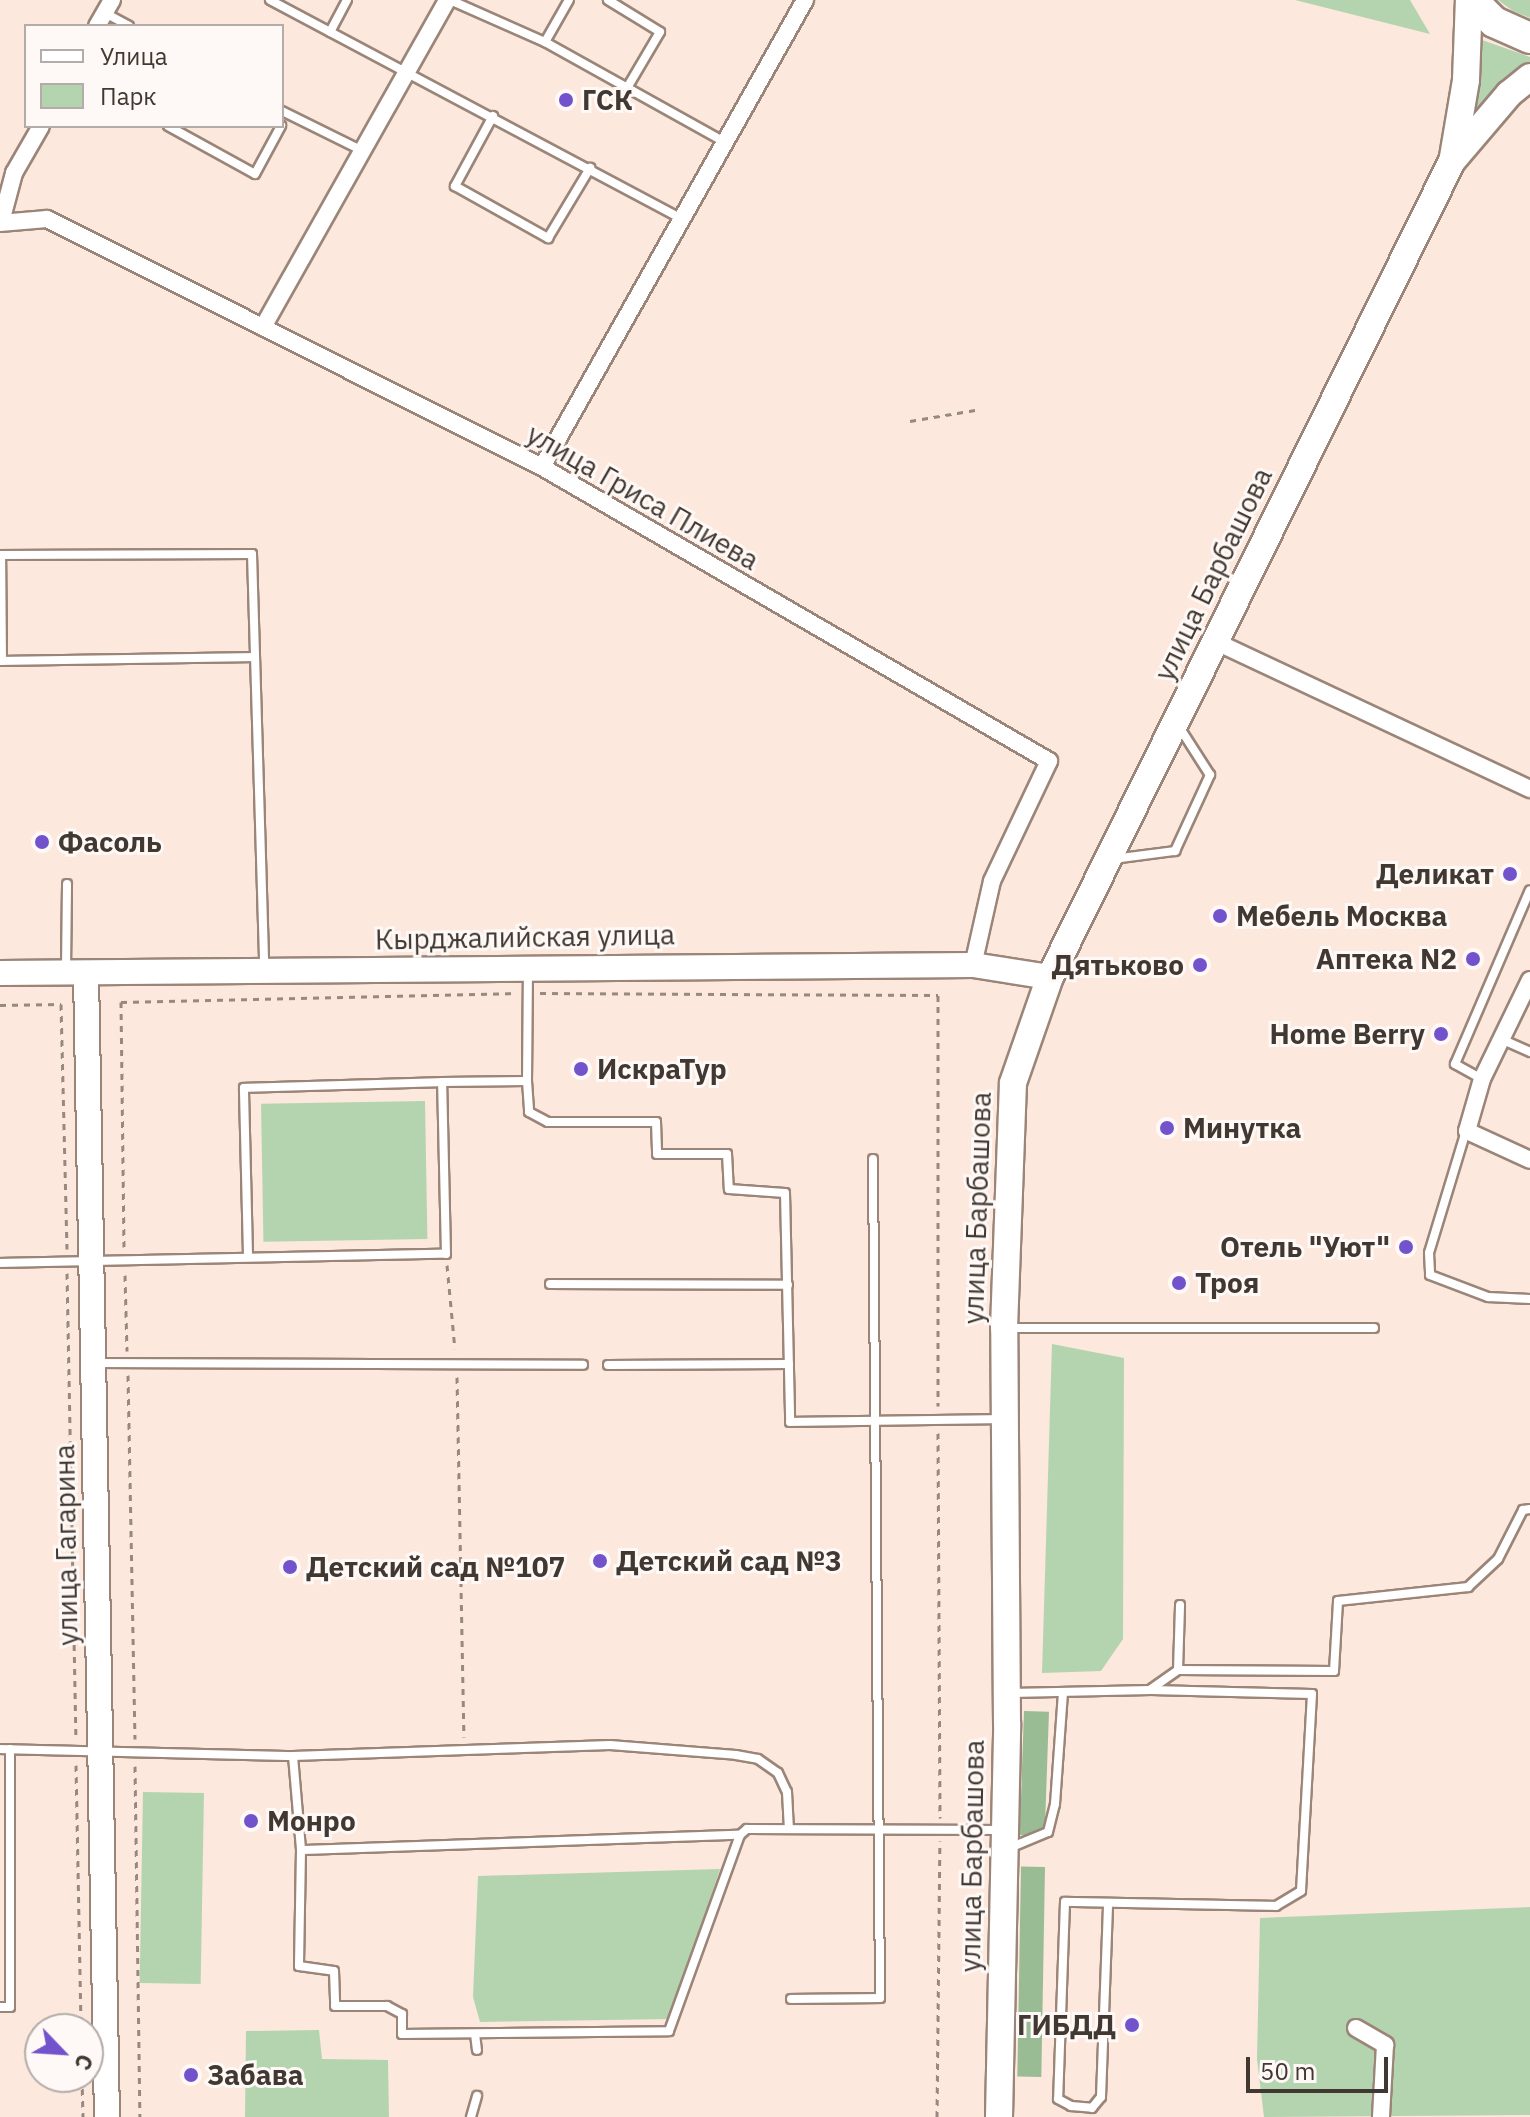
<!DOCTYPE html>
<html>
<head>
<meta charset="utf-8">
<style>
	body { margin:0 }
	#map { position:relative; width:1530px; height:2117px; overflow:hidden; background:#fce8dc; font-family:"IBM Plex Sans",sans-serif }
	div>[style] { position:absolute }
	.green>* { inset:0; background:#b4d4af; transform-origin:0 0 }
	.forest>* { inset:0; background:#99bc94; transform-origin:0 0 }
	.path>* { height:3px; margin-top:-1.5px; transform-origin:0; background:repeating-linear-gradient(90deg,#988980 0 6px,transparent 0 12px) }
	.roads { filter:drop-shadow(2px 0 #9b8578) drop-shadow(-2px 0 #9b8578) drop-shadow(0 2px #9b8578) drop-shadow(0 -2px #9b8578) }
	.lane>* { height:8px; margin:-4px; padding:0 4px; transform-origin:4px; border-radius:4px; background:#fff }
	.street>* { height:16px; margin:-8px; padding:0 8px; transform-origin:8px; border-radius:8px; background:#fff }
	.secondary>* { height:24px; margin:-12px; padding:0 12px; transform-origin:12px; border-radius:12px; background:#fff }
	.primary>* { height:26px; margin:-13px; padding:0 13px; transform-origin:13px; border-radius:13px; background:#fff }
	.highway>* { height:30px; margin:-15px; padding:0 15px; transform-origin:15px; border-radius:15px; background:#fff }
	.dots>* { width:22px; height:22px; translate:-50% -50%; box-sizing:border-box; border:4px solid #fef9f6; border-radius:50% }
	span { translate:-50% -50%; white-space:nowrap; text-align:center; line-height:1.15; -webkit-text-stroke:6px #fef9f6; paint-order:stroke }
	.poi-label { font-size:28px; color:#423832; font-weight:700 }
	.left { translate:0 -50%; text-align:left }
	.right { translate:-100% -50%; text-align:right }
	.street-label { font-size:28px; color:#423832 }
	.legend { position:absolute; left:24px; top:24px; width:260px; height:104px; box-sizing:border-box; background:#fef9f6; border:2px solid #b3aca8; margin:0; padding:10px 14px; list-style:none; font-size:24px; color:#423832 }
	.legend li { display:flex; align-items:center; gap:16px; height:40px }
	.legend b { width:40px; border:2px solid #b3aca8 }
	.north { position:absolute; left:24px; top:2013px; width:80px; height:80px; box-sizing:border-box; background:#fef9f6; border:2px solid #b3aca8; border-radius:50%; rotate:115deg; font-size:22px; font-weight:700; line-height:32px; text-align:center; color:#423832 }
	.north::after { content:''; display:block; margin:auto; width:28px; height:36px; background:#7253cc; clip-path:polygon(50% 0,100% 100%,50% 72%,0 100%) }
	.scale { position:absolute; left:1246px; top:2057px; width:142px; height:36px; box-sizing:border-box; border:4px solid #423832; border-top:0; padding-left:10px; font-size:24px; line-height:28px; white-space:nowrap; color:#423832; -webkit-text-stroke:6px #fef9f6; paint-order:stroke }
</style>
</head>
<body>
<div id="map">
	<div class="green">
		<i style="clip-path:polygon(1295px 0,1410px 0,1430px 34px)"></i>
		<i style="clip-path:polygon(1498px 0,1530px 0,1530px 18px,1513px 11px)"></i>
		<i style="clip-path:polygon(1482px 40px,1530px 57px,1530px 62px,1474px 124px)"></i>
		<i style="left:425px;top:1101px;width:138px;height:164px;rotate:89deg"></i>
		<i style="clip-path:polygon(1052px 1344px,1124px 1358px,1123px 1639px,1101px 1671px,1042px 1673px)"></i>
		<i style="left:143px;top:1792px;width:61px;height:191px;rotate:1deg"></i>
		<i style="clip-path:polygon(720px 1869px,671px 2019px,480px 2022px,473px 1997px,478px 1876px)"></i>
		<i style="clip-path:polygon(1530px 1907px,1530px 2115px,1264px 2117px,1257px 2059px,1260px 1918px)"></i>
		<i style="clip-path:polygon(319px 2030px,322px 2059px,388px 2060px,389px 2117px,245px 2117px,246px 2031px)"></i>
	</div>
	<div class="forest">
		<i style="left:1024px;top:1711px;width:25px;height:124px;rotate:2deg"></i>
		<i style="left:1045px;top:1867px;width:210px;height:24px;rotate:91deg"></i>
	</div>
	<div class="path">
		<i style="left:910px;top:421px;width:66px;rotate:-9.6deg"></i>
		<i style="left:540px;top:993px;width:398px;rotate:0.3deg"></i>
		<i style="left:938px;top:995px;width:411px;rotate:90deg"></i>
		<i style="left:0;top:1005px;width:61px;rotate:-0.9deg"></i>
		<i style="left:61px;top:1004px;width:245px;rotate:88.6deg"></i>
		<i style="left:124px;top:1247px;width:245px;rotate:-90.7deg"></i>
		<i style="left:121px;top:1002px;width:395px;rotate:-1.3deg"></i>
		<i style="left:447px;top:1265px;width:84px;rotate:84.6deg"></i>
		<i style="left:67px;top:1273px;width:464px;rotate:88.9deg"></i>
		<i style="left:125px;top:1275px;width:76px;rotate:88.5deg"></i>
		<i style="left:128px;top:1375px;width:364px;rotate:88.9deg"></i>
		<i style="left:457px;top:1377px;width:360px;rotate:88.9deg"></i>
		<i style="left:938px;top:1433px;width:385px;rotate:89.7deg"></i>
		<i style="left:76px;top:1765px;width:264px;rotate:88.9deg"></i>
		<i style="left:135px;top:1766px;width:351px;rotate:89.2deg"></i>
		<i style="left:82px;top:2077px;width:40px;rotate:88.6deg"></i>
		<i style="left:937px;top:2117px;width:276px;rotate:-89.4deg"></i>
	</div>
	<div class="roads">
		<div class="lane">
			<i style="left:270px;top:0;width:464px;rotate:28deg"></i>
			<i style="left:450px;top:0;width:104px;rotate:23.9deg"></i>
			<i style="left:545px;top:42px;width:204px;rotate:29.1deg"></i>
			<i style="left:608px;top:0;width:61px;rotate:31.6deg"></i>
			<i style="left:660px;top:32px;width:65px;rotate:120.5deg"></i>
			<i style="left:105px;top:13px;width:27px;rotate:28deg"></i>
			<i style="left:330px;top:32px;width:36px;rotate:-62deg"></i>
			<i style="left:545px;top:42px;width:48px;rotate:-60.3deg"></i>
			<i style="left:282px;top:111px;width:88px;rotate:26.3deg"></i>
			<i style="left:493px;top:116px;width:80px;rotate:118.5deg"></i>
			<i style="left:455px;top:186px;width:107px;rotate:29.2deg"></i>
			<i style="left:548px;top:238px;width:82px;rotate:-59deg"></i>
			<i style="left:168px;top:126px;width:99px;rotate:28.9deg"></i>
			<i style="left:255px;top:174px;width:55px;rotate:-61.6deg"></i>
			<i style="left:0;top:661px;width:254px;rotate:-0.9deg"></i>
			<i style="left:2px;top:661px;width:106px;rotate:-90.5deg"></i>
			<i style="left:1px;top:555px;width:251px;rotate:-0.2deg"></i>
			<i style="left:252px;top:554px;width:415px;rotate:88.3deg"></i>
			<i style="left:1113px;top:859px;width:63px;rotate:-7.4deg"></i>
			<i style="left:1175px;top:851px;width:84px;rotate:-65.3deg"></i>
			<i style="left:1210px;top:775px;width:56px;rotate:-122.6deg"></i>
			<i style="left:66px;top:968px;width:84px;rotate:-89.3deg"></i>
			<i style="left:1501px;top:1039px;width:32px;rotate:24deg"></i>
			<i style="left:1482px;top:1079px;width:31px;rotate:-151deg"></i>
			<i style="left:1455px;top:1064px;width:189px;rotate:-66.7deg"></i>
			<i style="left:527px;top:1081px;width:31px;rotate:86deg"></i>
			<i style="left:529px;top:1112px;width:21px;rotate:28deg"></i>
			<i style="left:548px;top:1122px;width:108px"></i>
			<i style="left:656px;top:1122px;width:32px;rotate:88deg"></i>
			<i style="left:657px;top:1154px;width:70px"></i>
			<i style="left:727px;top:1154px;width:35px;rotate:87deg"></i>
			<i style="left:729px;top:1189px;width:56px;rotate:4.1deg"></i>
			<i style="left:785px;top:1193px;width:229px;rotate:88.7deg"></i>
			<i style="left:790px;top:1422px;width:213px;rotate:-0.8deg"></i>
			<i style="left:1466px;top:1131px;width:127px;rotate:106.9deg"></i>
			<i style="left:1429px;top:1253px;width:22px;rotate:87deg"></i>
			<i style="left:1430px;top:1275px;width:62px;rotate:20.8deg"></i>
			<i style="left:1488px;top:1297px;width:42px;rotate:2.7deg"></i>
			<i style="left:248px;top:1255px;width:167px;rotate:-91.4deg"></i>
			<i style="left:244px;top:1088px;width:198px;rotate:-1.7deg"></i>
			<i style="left:0;top:1263px;width:446px;rotate:-1.2deg"></i>
			<i style="left:446px;top:1254px;width:172px;rotate:-91.3deg"></i>
			<i style="left:442px;top:1082px;width:85px;rotate:-0.7deg"></i>
			<i style="left:527px;top:1081px;width:109px;rotate:-89.5deg"></i>
			<i style="left:550px;top:1284px;width:238px;rotate:0.2deg"></i>
			<i style="left:1009px;top:1328px;width:365px"></i>
			<i style="left:96px;top:1363px;width:487px;rotate:0.2deg"></i>
			<i style="left:608px;top:1365px;width:181px;rotate:-0.3deg"></i>
			<i style="left:1178px;top:1670px;width:65px;rotate:-88.2deg"></i>
			<i style="left:1151px;top:1689px;width:33px;rotate:-35deg"></i>
			<i style="left:1178px;top:1670px;width:156px;rotate:0.4deg"></i>
			<i style="left:1334px;top:1671px;width:70px;rotate:-86.7deg"></i>
			<i style="left:1338px;top:1601px;width:131px;rotate:-6.1deg"></i>
			<i style="left:1468px;top:1587px;width:41px;rotate:-43deg"></i>
			<i style="left:1498px;top:1559px;width:55px;rotate:-63deg"></i>
			<i style="left:1523px;top:1510px;width:7px;rotate:-8deg"></i>
			<i style="left:1011px;top:1693px;width:140px;rotate:-1.2deg"></i>
			<i style="left:1151px;top:1690px;width:161px;rotate:1.4deg"></i>
			<i style="left:1312px;top:1694px;width:197px;rotate:93.2deg"></i>
			<i style="left:1301px;top:1891px;width:29px;rotate:149deg"></i>
			<i style="left:1276px;top:1906px;width:211px;rotate:-178.9deg"></i>
			<i style="left:1065px;top:1902px;width:197px;rotate:92deg"></i>
			<i style="left:1058px;top:2099px;width:15px;rotate:28deg"></i>
			<i style="left:1071px;top:2106px;width:21px;rotate:5deg"></i>
			<i style="left:1092px;top:2108px;width:14px;rotate:-51deg"></i>
			<i style="left:1101px;top:2097px;width:194px;rotate:-87.9deg"></i>
			<i style="left:0;top:1749px;width:293px;rotate:1.4deg"></i>
			<i style="left:293px;top:1756px;width:94px;rotate:85.1deg"></i>
			<i style="left:301px;top:1850px;width:116px;rotate:91deg"></i>
			<i style="left:299px;top:1966px;width:35px;rotate:8deg"></i>
			<i style="left:334px;top:1971px;width:35px;rotate:88deg"></i>
			<i style="left:335px;top:2006px;width:52px"></i>
			<i style="left:387px;top:2006px;width:17px;rotate:28deg"></i>
			<i style="left:402px;top:2014px;width:20px;rotate:90deg"></i>
			<i style="left:402px;top:2034px;width:267px;rotate:-0.6deg"></i>
			<i style="left:669px;top:2031px;width:208px;rotate:-70.1deg"></i>
			<i style="left:740px;top:1835px;width:9px;rotate:-41deg"></i>
			<i style="left:747px;top:1829px;width:255px;rotate:0.2deg"></i>
			<i style="left:293px;top:1756px;width:317px;rotate:-2deg"></i>
			<i style="left:610px;top:1745px;width:126px;rotate:4.5deg"></i>
			<i style="left:736px;top:1755px;width:22px;rotate:10deg"></i>
			<i style="left:758px;top:1759px;width:24px;rotate:35deg"></i>
			<i style="left:778px;top:1773px;width:21px;rotate:65deg"></i>
			<i style="left:787px;top:1792px;width:36px;rotate:87deg"></i>
			<i style="left:1007px;top:1849px;width:44px;rotate:-22.5deg"></i>
			<i style="left:1048px;top:1832px;width:29px;rotate:-76deg"></i>
			<i style="left:1055px;top:1804px;width:112px;rotate:-85.9deg"></i>
			<i style="left:301px;top:1850px;width:439px;rotate:-2deg"></i>
			<i style="left:791px;top:1999px;width:89px;rotate:-0.6deg"></i>
			<i style="left:880px;top:1998px;width:839px;rotate:-90.48deg"></i>
			<i style="left:0;top:2007px;width:10px"></i>
			<i style="left:10px;top:2007px;width:258px;rotate:-90deg"></i>
			<i style="left:475px;top:2034px;width:16px;rotate:83deg"></i>
			<i style="left:471px;top:2117px;width:22px;rotate:-74deg"></i>
		</div>
		<div class="street">
			<i style="left:97px;top:26px;width:30px;rotate:-60deg"></i>
			<i style="left:1px;top:222px;width:51px;rotate:-75.1deg"></i>
			<i style="left:14px;top:173px;width:54px;rotate:-60.1deg"></i>
			<i style="left:0;top:223px;width:47px;rotate:-4.9deg"></i>
			<i style="left:47px;top:219px;width:554px;rotate:26.61deg"></i>
			<i style="left:542px;top:467px;width:586px;rotate:30.11deg"></i>
			<i style="left:1049px;top:761px;width:133px;rotate:115.4deg"></i>
			<i style="left:992px;top:881px;width:86px;rotate:102.7deg"></i>
			<i style="left:263px;top:327px;width:375px;rotate:-60.6deg"></i>
			<i style="left:542px;top:467px;width:536px;rotate:-60.61deg"></i>
			<i style="left:1214px;top:641px;width:349px;rotate:25.1deg"></i>
			<i style="left:1530px;top:980px;width:110px;rotate:115.9deg"></i>
			<i style="left:1482px;top:1079px;width:54px;rotate:106.1deg"></i>
			<i style="left:1467px;top:1131px;width:69px;rotate:24.7deg"></i>
			<i style="left:1356px;top:2028px;width:34px;rotate:30deg"></i>
			<i style="left:1385px;top:2045px;width:72px;rotate:93.2deg"></i>
		</div>
		<div class="secondary">
			<i style="left:0;top:973px;width:973px;rotate:-0.47deg"></i>
			<i style="left:973px;top:965px;width:78px;rotate:8.9deg"></i>
			<i style="left:86px;top:973px;width:1144px;rotate:88.95deg"></i>
		</div>
		<div class="primary">
			<i style="left:1453px;top:157px;width:78px;rotate:-80.4deg"></i>
			<i style="left:1466px;top:80px;width:80px;rotate:-87.9deg"></i>
			<i style="left:999px;top:2117px;width:394px;rotate:-88.8deg"></i>
			<i style="left:1007px;top:1723px;width:395px;rotate:-90.4deg"></i>
			<i style="left:1004px;top:1328px;width:245px;rotate:-87.9deg"></i>
			<i style="left:1013px;top:1083px;width:112px;rotate:-70.8deg"></i>
			<i style="left:1050px;top:977px;width:910px;rotate:-63.77deg"></i>
			<i style="left:1452px;top:161px;width:88px;rotate:-49.6deg"></i>
			<i style="left:1509px;top:94px;width:27px;rotate:-39deg"></i>
		</div>
		<div class="highway">
			<i style="left:1472px;top:0;width:31px;rotate:45deg"></i>
			<i style="left:1494px;top:22px;width:39px;rotate:24deg"></i>
		</div>
	</div>
	<div class="dots">
		<i style="left:566px;top:100px;background:#7253cc"></i>
		<i style="left:42px;top:842px;background:#7253cc"></i>
		<i style="left:1510px;top:874px;background:#7253cc"></i>
		<i style="left:1220px;top:916px;background:#7253cc"></i>
		<i style="left:1473px;top:959px;background:#7253cc"></i>
		<i style="left:1200px;top:965px;background:#7253cc"></i>
		<i style="left:1441px;top:1034px;background:#7253cc"></i>
		<i style="left:581px;top:1069px;background:#7253cc"></i>
		<i style="left:1167px;top:1128px;background:#7253cc"></i>
		<i style="left:1406px;top:1247px;background:#7253cc"></i>
		<i style="left:1179px;top:1283px;background:#7253cc"></i>
		<i style="left:600px;top:1561px;background:#7253cc"></i>
		<i style="left:290px;top:1567px;background:#7253cc"></i>
		<i style="left:251px;top:1821px;background:#7253cc"></i>
		<i style="left:1132px;top:2025px;background:#7253cc"></i>
		<i style="left:191px;top:2075px;background:#7253cc"></i>
	</div>
	<div class="poi-label">
		<span class="left" style="left:582px;top:100px">ГСК</span>
		<span class="left" style="left:58px;top:842px">Фасоль</span>
		<span class="right" style="left:1494px;top:874px">Деликат</span>
		<span class="left" style="left:1236px;top:916px">Мебель Москва</span>
		<span class="right" style="left:1457px;top:959px">Аптека N2</span>
		<span class="right" style="left:1184px;top:965px">Дятьково</span>
		<span class="right" style="left:1425px;top:1034px">Home Berry</span>
		<span class="left" style="left:597px;top:1069px">ИскраТур</span>
		<span class="left" style="left:1183px;top:1128px">Минутка</span>
		<span class="right" style="left:1390px;top:1247px">Отель "Уют"</span>
		<span class="left" style="left:1195px;top:1283px">Троя</span>
		<span class="left" style="left:616px;top:1561px">Детский сад №3</span>
		<span class="left" style="left:306px;top:1567px">Детский сад №107</span>
		<span class="left" style="left:267px;top:1821px">Монро</span>
		<span class="right" style="left:1116px;top:2025px">ГИБДД</span>
		<span class="left" style="left:207px;top:2075px">Забава</span>
	</div>
	<div class="street-label">
		<span style="left:643px;top:497px;rotate:30deg">улица Гриса Плиева</span>
		<span style="left:1213px;top:574px;rotate:-64deg">улица Барбашова</span>
		<span style="left:525px;top:937px;rotate:-1deg">Кырджалийская улица</span>
		<span style="left:977px;top:1208px;rotate:-88deg">улица Барбашова</span>
		<span style="left:66px;top:1545px;rotate:-91deg">улица Гагарина</span>
		<span style="left:972px;top:1856px;rotate:-89deg">улица Барбашова</span>
	</div>
	<ul class="legend">
	<li><b style="height:10px;background:#fff"></b>Улица</li>
	<li><b style="height:22px;background:#b4d4af"></b>Парк</li>
	</ul>
	<div class="north">С</div>
	<div class="scale">50 m</div>
</div>
</body>
</html>
